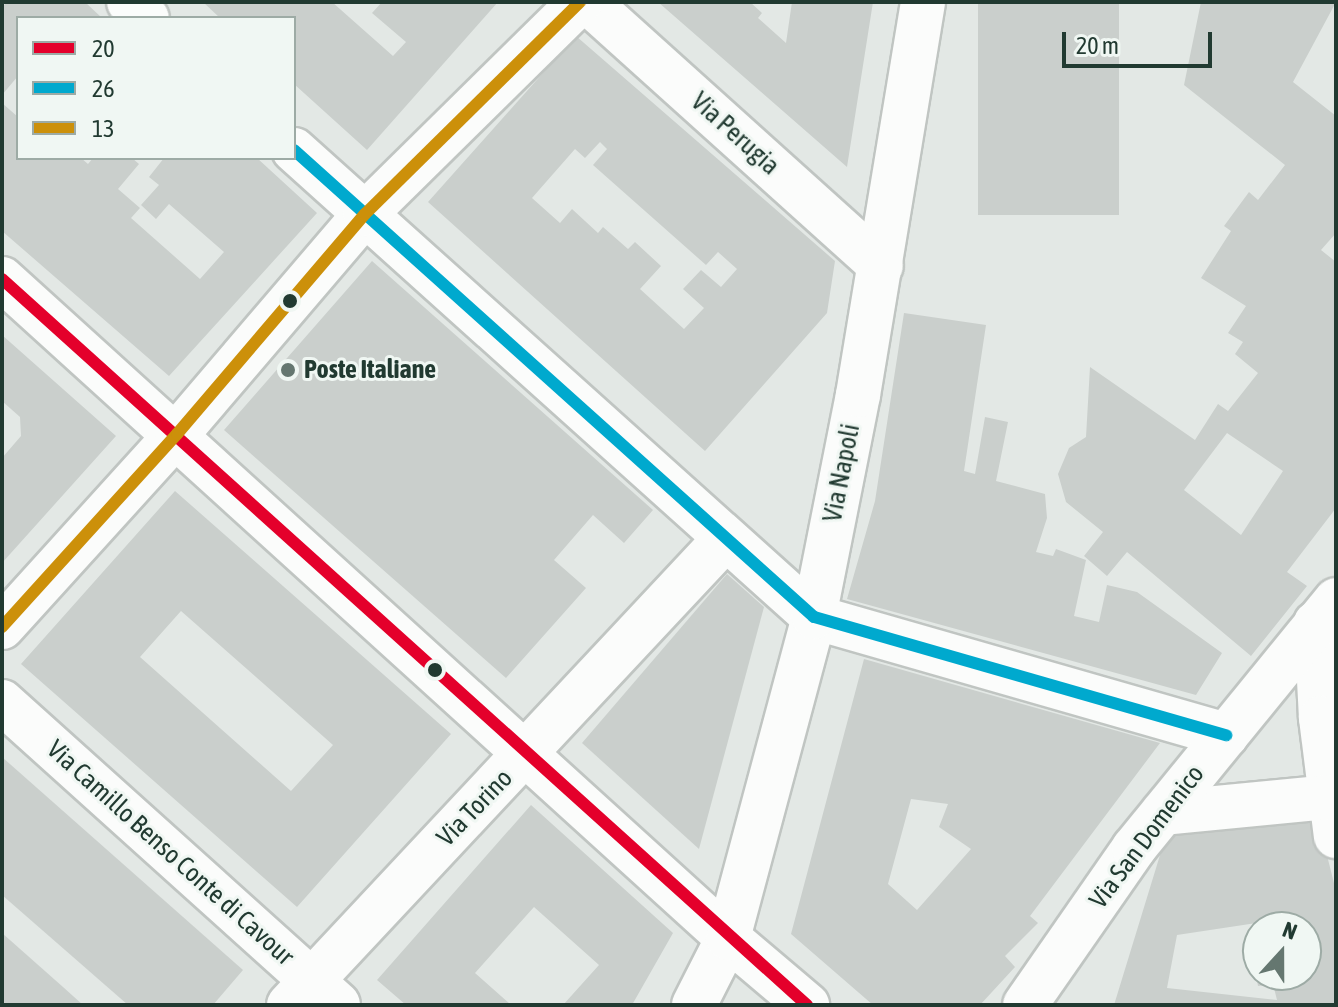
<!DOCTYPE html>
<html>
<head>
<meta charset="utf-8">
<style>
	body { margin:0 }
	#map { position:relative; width:1338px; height:1007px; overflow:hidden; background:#e3e8e5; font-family:"Asap Condensed",sans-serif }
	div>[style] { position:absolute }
	.building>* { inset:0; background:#cacfcc; transform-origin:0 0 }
	.roads { filter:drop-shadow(2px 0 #c0c5c2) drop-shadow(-2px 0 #c0c5c2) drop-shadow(0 2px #c0c5c2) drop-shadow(0 -2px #c0c5c2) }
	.street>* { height:44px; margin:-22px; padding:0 22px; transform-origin:22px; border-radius:22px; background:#fbfcfb }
	.secondary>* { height:44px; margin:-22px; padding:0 22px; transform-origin:22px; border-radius:22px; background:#fbfcfb }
	.bus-1>* { height:12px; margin:-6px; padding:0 6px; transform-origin:6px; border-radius:6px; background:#e4002b }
	.bus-2>* { height:12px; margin:-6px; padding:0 6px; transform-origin:6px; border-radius:6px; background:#00a9ce }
	.bus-3>* { height:12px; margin:-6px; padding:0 6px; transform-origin:6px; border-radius:6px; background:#cc900a }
	.dots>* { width:22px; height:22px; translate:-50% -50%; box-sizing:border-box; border:4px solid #f0f7f3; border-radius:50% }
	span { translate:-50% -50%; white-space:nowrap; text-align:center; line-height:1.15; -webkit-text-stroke:6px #f0f7f3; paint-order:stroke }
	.street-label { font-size:26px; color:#213a31 }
	.poi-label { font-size:26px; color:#213a31; font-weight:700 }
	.left { translate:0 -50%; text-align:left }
	.frame { position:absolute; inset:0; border:4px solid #213a31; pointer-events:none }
	.legend { position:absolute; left:16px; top:16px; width:280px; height:144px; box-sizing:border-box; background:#f0f7f3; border:2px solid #9daba5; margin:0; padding:10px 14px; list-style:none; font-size:24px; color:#213a31 }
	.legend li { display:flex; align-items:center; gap:16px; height:40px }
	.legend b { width:40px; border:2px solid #9daba5 }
	.north { position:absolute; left:1242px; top:911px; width:80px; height:80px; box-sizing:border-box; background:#f0f7f3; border:2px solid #9daba5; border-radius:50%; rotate:21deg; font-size:22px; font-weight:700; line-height:32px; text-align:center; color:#213a31 }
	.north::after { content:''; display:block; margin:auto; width:28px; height:36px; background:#657770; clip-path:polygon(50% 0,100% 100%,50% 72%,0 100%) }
	.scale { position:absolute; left:1062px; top:32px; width:150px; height:36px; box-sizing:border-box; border:4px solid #213a31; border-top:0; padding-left:10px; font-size:24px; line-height:28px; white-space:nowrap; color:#213a31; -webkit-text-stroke:6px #f0f7f3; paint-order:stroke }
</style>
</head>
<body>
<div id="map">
	<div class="building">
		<i style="clip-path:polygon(7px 2px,85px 2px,102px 18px,18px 18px,18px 76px,2px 95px,2px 7px)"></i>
		<i style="clip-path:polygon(203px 2px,332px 2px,393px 56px,406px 42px,372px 13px,382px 2px,498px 2px,367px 150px,294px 84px,294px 18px,220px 18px)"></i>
		<i style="clip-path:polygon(658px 2px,750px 2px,762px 13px,758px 18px,786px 43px,792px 2px,873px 2px,847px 167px)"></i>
		<i style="left:978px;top:2px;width:141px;height:213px"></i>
		<i style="clip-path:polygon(evenodd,1201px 2px,1336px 2px,1293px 82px,1336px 116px,1336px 233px,1321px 250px,1336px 262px,1336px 508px,1287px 572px,1307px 586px,1251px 656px,1127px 552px,1107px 576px,1084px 556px,1103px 532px,1066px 502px,1058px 474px,1069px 448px,1086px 437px,1090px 367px,1195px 440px,1218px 404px,1228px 411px,1258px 373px,1235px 354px,1243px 342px,1228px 333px,1246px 306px,1201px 278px,1231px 231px,1224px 226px,1249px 192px,1258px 200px,1285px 165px,1184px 85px,1201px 2px,1227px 433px,1283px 471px,1241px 535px,1184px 490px,1227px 433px)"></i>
		<i style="clip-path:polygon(evenodd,576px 36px,835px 261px,827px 313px,705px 451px,428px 202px,576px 36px,600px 142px,607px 149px,593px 165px,706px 265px,718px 252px,737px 269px,721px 287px,701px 270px,683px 289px,704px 308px,684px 329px,640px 289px,661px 266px,635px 242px,628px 249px,603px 227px,598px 233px,572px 209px,560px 223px,532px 198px,575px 149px,585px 158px,600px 142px)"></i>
		<i style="clip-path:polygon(2px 103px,18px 117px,18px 158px,81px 158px,88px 164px,93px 158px,132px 158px,139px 164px,118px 189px,140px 208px,131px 218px,200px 279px,224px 252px,169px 204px,156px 219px,141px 205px,159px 185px,149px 177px,164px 158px,257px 158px,317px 213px,169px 376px,2px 231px)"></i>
		<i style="clip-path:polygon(372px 261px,653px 510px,624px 543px,593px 515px,554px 560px,586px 588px,506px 678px,224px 430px)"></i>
		<i style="clip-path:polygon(904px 313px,986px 325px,964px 471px,975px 474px,985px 417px,1008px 422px,996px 481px,1045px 494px,1047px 518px,1036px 552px,1053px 556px,1056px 549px,1086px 560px,1074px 616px,1099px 622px,1107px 585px,1137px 592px,1222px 653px,1196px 695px,847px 599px,875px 501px)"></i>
		<i style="clip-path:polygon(2px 335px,116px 436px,2px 563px,2px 458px,21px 436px,20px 417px,2px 401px)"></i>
		<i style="clip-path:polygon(evenodd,175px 491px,451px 734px,297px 907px,21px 664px,175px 491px,181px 611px,333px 745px,291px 791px,140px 657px,181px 611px)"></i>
		<i style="clip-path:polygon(727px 574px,764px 607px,699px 849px,582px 743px)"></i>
		<i style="clip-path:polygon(evenodd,864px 659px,1160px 743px,1030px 916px,1038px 923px,1005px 956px,1015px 967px,980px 1005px,873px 1005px,791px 934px,864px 659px,911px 799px,948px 804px,939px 827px,971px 849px,917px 910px,888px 884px,911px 799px)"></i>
		<i style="clip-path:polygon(2px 757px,243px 970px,213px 1005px,128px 1005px,2px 895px)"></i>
		<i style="clip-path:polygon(531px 805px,673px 933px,632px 1005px,563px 1005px,599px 965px,534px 907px,475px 973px,511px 1005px,406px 1005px,377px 980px)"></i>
		<i style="clip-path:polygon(evenodd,1317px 816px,1336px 891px,1336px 1005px,1114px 1005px,1168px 829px,1317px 816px,1263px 922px,1264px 927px,1306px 927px,1306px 975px,1256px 975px,1258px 986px,1273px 984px,1277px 1000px,1167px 988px,1177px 935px,1263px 922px)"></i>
		<i style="clip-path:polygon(2px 933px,63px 987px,83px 1005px,2px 1005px)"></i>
	</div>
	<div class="roads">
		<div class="street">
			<i style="left:129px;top:2px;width:24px;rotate:42deg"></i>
			<i style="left:588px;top:2px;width:394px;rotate:42deg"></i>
			<i style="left:294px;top:150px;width:699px;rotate:41.93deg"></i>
			<i style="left:814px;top:617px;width:429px;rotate:16deg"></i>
			<i style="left:2px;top:279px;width:980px;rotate:42.23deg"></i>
			<i style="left:1316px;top:623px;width:95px;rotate:87deg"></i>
			<i style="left:1321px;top:718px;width:119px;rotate:82.8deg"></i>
			<i style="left:2px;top:627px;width:261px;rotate:-47.8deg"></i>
			<i style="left:177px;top:434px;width:289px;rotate:-49.5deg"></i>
			<i style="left:365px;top:214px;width:302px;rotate:-44.6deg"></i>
			<i style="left:2px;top:702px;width:452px;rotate:42deg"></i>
			<i style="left:1163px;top:813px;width:167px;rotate:-5.5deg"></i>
			<i style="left:289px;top:1005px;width:638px;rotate:-46.9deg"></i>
		</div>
		<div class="secondary">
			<i style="left:728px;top:938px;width:104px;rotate:40.3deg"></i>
			<i style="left:694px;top:1005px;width:75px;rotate:-63.1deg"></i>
			<i style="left:728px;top:938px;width:332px;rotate:-75deg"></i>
			<i style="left:814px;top:617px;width:226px;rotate:-78.8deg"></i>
			<i style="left:858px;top:395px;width:398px;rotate:-80.6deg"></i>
			<i style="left:1025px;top:1005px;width:191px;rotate:-55.2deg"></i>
			<i style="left:1134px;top:848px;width:320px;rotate:-50.8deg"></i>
		</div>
	</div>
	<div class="bus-1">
		<i style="left:2px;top:279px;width:1084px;rotate:42.05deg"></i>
	</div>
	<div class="bus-2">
		<i style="left:294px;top:150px;width:699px;rotate:41.93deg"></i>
		<i style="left:814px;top:617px;width:429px;rotate:16deg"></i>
	</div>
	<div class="bus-3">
		<i style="left:2px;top:627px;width:261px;rotate:-47.8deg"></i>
		<i style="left:177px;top:434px;width:289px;rotate:-49.5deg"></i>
		<i style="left:365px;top:214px;width:302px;rotate:-44.6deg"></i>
	</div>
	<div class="dots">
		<i style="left:290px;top:301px;background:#213a31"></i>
		<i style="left:288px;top:370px;background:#657770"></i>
		<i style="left:435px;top:670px;background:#213a31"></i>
	</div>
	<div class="street-label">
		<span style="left:735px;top:134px;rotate:42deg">Via Perugia</span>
		<span style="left:842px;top:473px;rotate:-79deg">Via Napoli</span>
		<span style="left:475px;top:808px;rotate:-46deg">Via Torino</span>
		<span style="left:1147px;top:837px;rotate:-53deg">Via San Domenico</span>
		<span style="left:170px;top:853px;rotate:42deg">Via Camillo Benso Conte di Cavour</span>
	</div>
	<div class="poi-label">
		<span class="left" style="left:304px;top:370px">Poste Italiane</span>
	</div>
	<div class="frame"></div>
	<ul class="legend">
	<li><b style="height:10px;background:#e4002b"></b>20</li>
	<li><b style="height:10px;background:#00a9ce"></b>26</li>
	<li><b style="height:10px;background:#cc900a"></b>13</li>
	</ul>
	<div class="north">N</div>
	<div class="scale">20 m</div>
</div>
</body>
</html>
